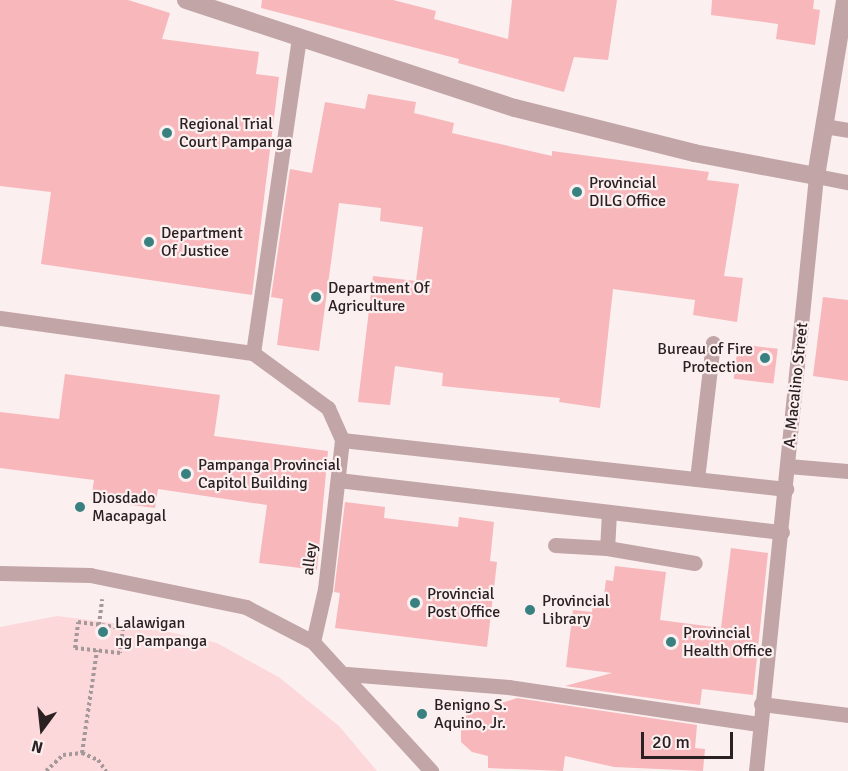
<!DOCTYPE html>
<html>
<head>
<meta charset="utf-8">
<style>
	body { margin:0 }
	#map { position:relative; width:848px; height:771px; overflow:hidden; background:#fbeff0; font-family:Signika,sans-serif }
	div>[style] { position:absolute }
	.green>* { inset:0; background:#fcd8da }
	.building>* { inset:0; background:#f7b7bb; transform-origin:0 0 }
	.path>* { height:4px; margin-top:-2px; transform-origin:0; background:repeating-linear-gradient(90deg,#a49899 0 3px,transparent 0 6px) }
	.lane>* { height:15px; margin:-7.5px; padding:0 7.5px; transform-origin:7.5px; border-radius:7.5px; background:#c2a5a6 }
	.street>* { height:18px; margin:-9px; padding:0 9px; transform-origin:9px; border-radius:9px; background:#c2a5a6 }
	.dots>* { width:16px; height:16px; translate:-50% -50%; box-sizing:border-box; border:3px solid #fbeff0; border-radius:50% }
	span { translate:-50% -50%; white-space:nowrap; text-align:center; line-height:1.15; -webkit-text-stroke:4.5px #fbeff0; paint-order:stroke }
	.poi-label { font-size:16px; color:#2c2122 }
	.left { translate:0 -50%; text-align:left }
	.right { translate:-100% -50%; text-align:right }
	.street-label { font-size:16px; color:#2c2122 }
	.north { position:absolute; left:12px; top:699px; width:60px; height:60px; -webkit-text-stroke:4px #fbeff0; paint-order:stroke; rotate:195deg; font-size:16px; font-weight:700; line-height:24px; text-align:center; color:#2c2122 }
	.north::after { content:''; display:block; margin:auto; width:21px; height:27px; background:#2c2122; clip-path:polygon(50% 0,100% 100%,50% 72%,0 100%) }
	.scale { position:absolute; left:641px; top:732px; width:92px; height:27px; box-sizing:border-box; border:3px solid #2c2122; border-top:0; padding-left:8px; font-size:18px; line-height:21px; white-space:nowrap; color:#2c2122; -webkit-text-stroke:4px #fbeff0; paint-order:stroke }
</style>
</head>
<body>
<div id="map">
	<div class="green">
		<i style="clip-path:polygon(57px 616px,152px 628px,217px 643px,280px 678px,339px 726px,377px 771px,0 771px,0 627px)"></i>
	</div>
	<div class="building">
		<i style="clip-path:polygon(0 0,128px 0,170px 13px,162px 39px,259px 52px,256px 74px,279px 77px,252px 295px,41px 264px,51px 192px,0 186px)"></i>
		<i style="clip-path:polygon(262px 0,393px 0,436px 11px,434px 19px,508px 39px,512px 0,617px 0,608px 60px,574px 57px,564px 92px,458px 63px,459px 59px,261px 8px)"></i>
		<i style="clip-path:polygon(712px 0,814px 0,813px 9px,820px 10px,815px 45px,776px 39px,778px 24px,711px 15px)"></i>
		<i style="clip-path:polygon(368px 94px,416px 102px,414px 113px,454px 123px,452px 133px,552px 156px,552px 151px,709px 172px,707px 180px,739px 184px,724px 276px,743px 278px,737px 322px,693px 315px,695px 300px,613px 289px,600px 408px,559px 402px,560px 398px,442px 386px,443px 373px,395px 366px,390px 405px,358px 402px,373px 276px,416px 281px,423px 227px,380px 221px,381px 208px,339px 203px,319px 351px,277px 345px,283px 299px,271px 297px,290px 169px,312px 173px,325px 102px,365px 109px)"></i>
		<i style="clip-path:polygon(823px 297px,848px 300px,848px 381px,813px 376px)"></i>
		<i style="left:738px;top:344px;width:40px;height:35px;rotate:7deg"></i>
		<i style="clip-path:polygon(65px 374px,220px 395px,214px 436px,328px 451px,317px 570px,259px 563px,267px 505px,158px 489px,155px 508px,91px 500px,94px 480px,0 468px,0 412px,59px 419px)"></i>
		<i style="clip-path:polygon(345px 502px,385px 507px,384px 518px,458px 527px,459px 517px,494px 522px,490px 561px,497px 562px,487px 647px,335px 628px,340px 593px,334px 592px)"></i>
		<i style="clip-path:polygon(731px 548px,768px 553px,753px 695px,702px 689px,700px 705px,565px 686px,612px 673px,566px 667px,573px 610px,592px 612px,593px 602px,603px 603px,606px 580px,613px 581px,615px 566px,666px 572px,660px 620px,721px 628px)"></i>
		<i style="clip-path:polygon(517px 698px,697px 725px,695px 748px,705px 749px,703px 771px,614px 767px,565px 756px,563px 771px,488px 768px,488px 756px,472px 752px,461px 742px,461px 728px,467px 714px)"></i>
	</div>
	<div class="path">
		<i style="left:78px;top:622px;width:45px;rotate:7.6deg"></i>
		<i style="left:123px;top:628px;width:25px;rotate:97deg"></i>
		<i style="left:120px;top:653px;width:45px;rotate:-173.7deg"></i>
		<i style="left:75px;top:648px;width:26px;rotate:-83deg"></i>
		<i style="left:99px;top:625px;width:26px;rotate:-83deg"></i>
		<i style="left:82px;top:753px;width:104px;rotate:-81.7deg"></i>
		<i style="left:46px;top:771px;width:23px;rotate:-43deg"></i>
		<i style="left:63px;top:755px;width:19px;rotate:-6deg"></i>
		<i style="left:82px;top:753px;width:17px;rotate:24deg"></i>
		<i style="left:98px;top:760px;width:14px;rotate:54deg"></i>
	</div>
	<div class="lane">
		<i style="left:824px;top:126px;width:24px;rotate:9deg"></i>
		<i style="left:0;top:318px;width:255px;rotate:7.9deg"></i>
		<i style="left:253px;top:353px;width:93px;rotate:36.3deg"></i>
		<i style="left:328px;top:408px;width:35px;rotate:66deg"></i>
		<i style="left:342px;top:440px;width:150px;rotate:96.5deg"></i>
		<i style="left:325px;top:589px;width:54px;rotate:102.8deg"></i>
		<i style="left:253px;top:353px;width:319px;rotate:-81.7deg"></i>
		<i style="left:342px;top:440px;width:447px;rotate:6.3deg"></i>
		<i style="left:788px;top:466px;width:60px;rotate:4.8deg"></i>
		<i style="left:697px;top:479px;width:137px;rotate:-83.3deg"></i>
		<i style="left:338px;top:480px;width:447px;rotate:6.7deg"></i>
		<i style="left:609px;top:512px;width:36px;rotate:93deg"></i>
		<i style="left:607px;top:548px;width:89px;rotate:9.7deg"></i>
		<i style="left:555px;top:545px;width:52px;rotate:3.3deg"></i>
		<i style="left:0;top:573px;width:90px;rotate:1.3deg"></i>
		<i style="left:90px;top:575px;width:159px;rotate:11.6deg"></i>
		<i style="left:246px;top:607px;width:76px;rotate:27.6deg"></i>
		<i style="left:313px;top:642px;width:175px;rotate:47.5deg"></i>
		<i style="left:347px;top:674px;width:162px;rotate:4.6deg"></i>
		<i style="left:508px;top:687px;width:255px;rotate:8.4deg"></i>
		<i style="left:761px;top:704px;width:88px;rotate:7.2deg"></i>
		<i style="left:756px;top:771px;width:598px;rotate:-84.24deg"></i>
		<i style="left:816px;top:176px;width:33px;rotate:11deg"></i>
	</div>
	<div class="street">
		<i style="left:186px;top:0;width:346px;rotate:18.2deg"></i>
		<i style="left:515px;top:108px;width:185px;rotate:14.1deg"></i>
		<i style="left:694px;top:153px;width:124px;rotate:10.7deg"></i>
		<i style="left:816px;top:176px;width:178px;rotate:-80.6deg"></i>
	</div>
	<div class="dots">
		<i style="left:167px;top:133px;background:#388180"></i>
		<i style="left:577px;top:192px;background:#388180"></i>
		<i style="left:149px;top:242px;background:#388180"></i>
		<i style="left:316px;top:297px;background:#388180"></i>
		<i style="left:765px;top:358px;background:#388180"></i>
		<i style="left:186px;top:474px;background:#388180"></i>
		<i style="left:80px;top:507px;background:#388180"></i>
		<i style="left:415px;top:603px;background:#388180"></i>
		<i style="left:530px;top:610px;background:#388180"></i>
		<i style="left:103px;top:632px;background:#388180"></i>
		<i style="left:671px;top:642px;background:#388180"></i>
		<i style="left:422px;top:714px;background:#388180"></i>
	</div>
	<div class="poi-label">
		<span class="left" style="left:179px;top:133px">Regional Trial<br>Court Pampanga</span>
		<span class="left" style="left:589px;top:192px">Provincial<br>DILG Office</span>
		<span class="left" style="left:161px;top:242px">Department<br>Of Justice</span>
		<span class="left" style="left:328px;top:297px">Department Of<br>Agriculture</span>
		<span class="right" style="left:753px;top:358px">Bureau of Fire<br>Protection</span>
		<span class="left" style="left:198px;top:474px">Pampanga Provincial<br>Capitol Building</span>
		<span class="left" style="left:92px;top:507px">Diosdado<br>Macapagal</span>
		<span class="left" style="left:427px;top:603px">Provincial<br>Post Office</span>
		<span class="left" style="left:542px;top:610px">Provincial<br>Library</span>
		<span class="left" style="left:115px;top:632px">Lalawigan<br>ng Pampanga</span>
		<span class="left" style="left:683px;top:642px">Provincial<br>Health Office</span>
		<span class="left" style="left:434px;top:714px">Benigno S.<br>Aquino, Jr.</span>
	</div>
	<div class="street-label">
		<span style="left:796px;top:385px;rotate:-84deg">A. Macalino Street</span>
		<span style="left:310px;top:559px;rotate:-83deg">alley</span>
	</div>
	<div class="north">N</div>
	<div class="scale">20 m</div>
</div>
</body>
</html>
